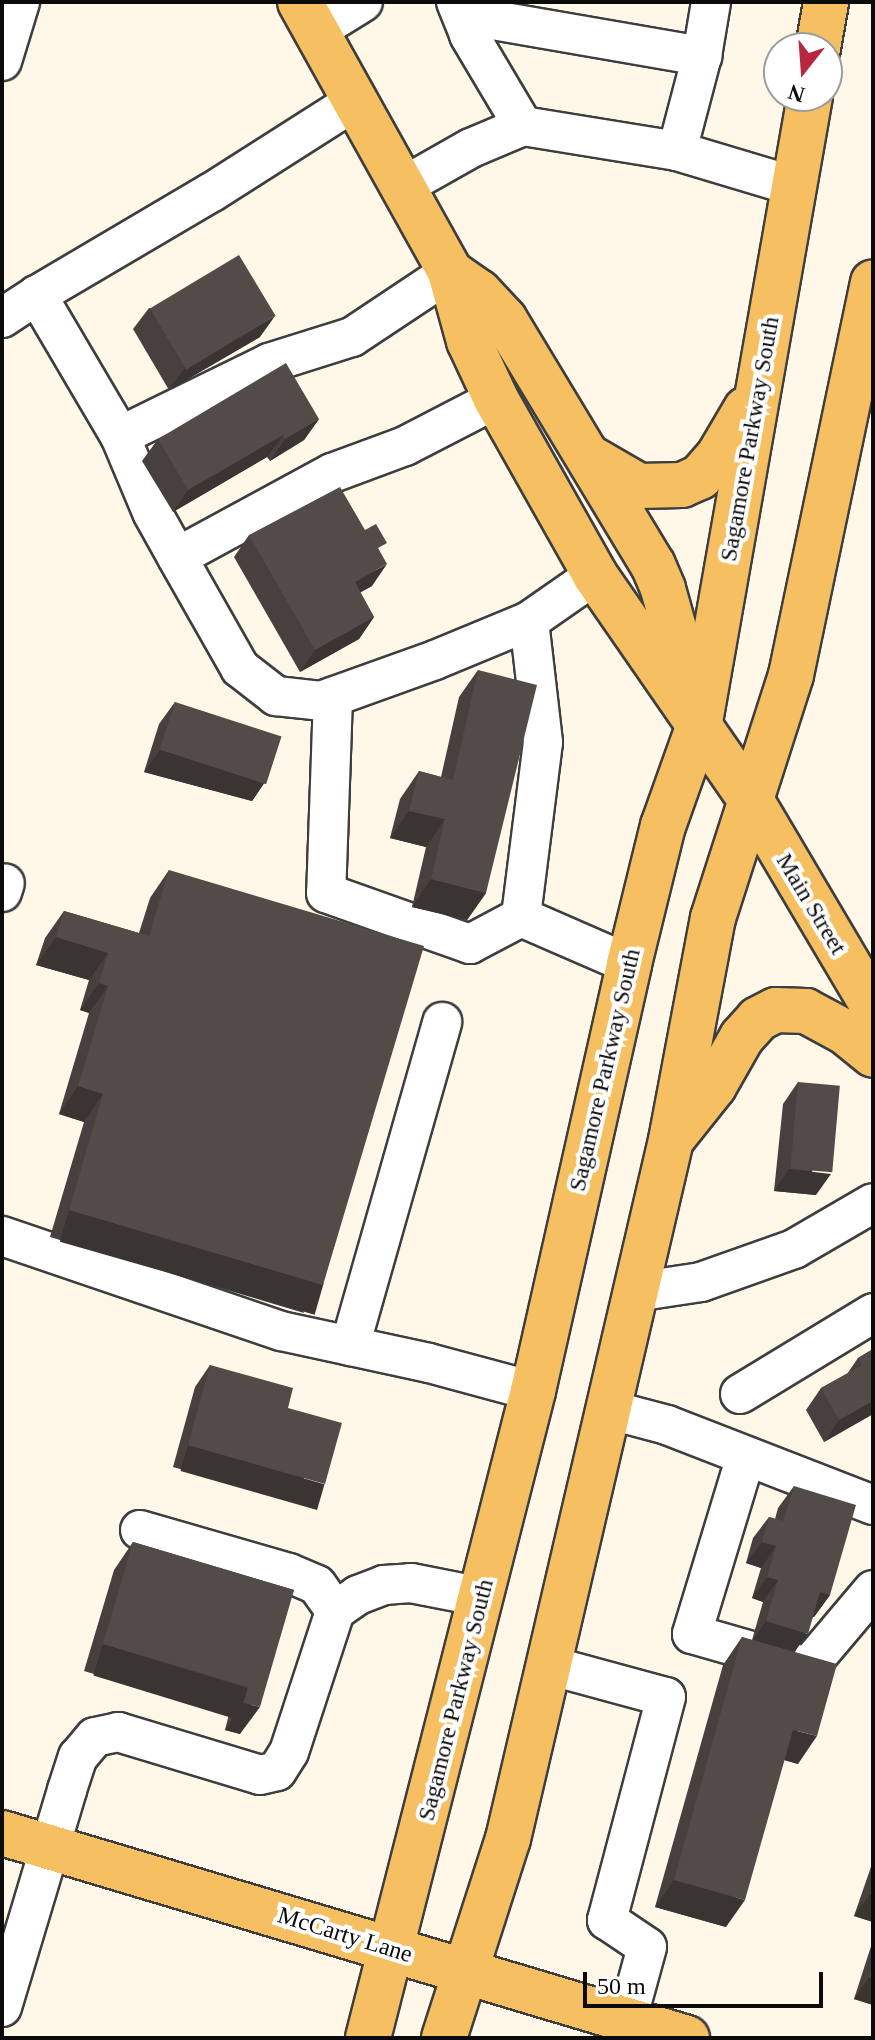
<!DOCTYPE html>
<html>
<head>
<meta charset="utf-8">
<style>
	body { margin:0 }
	#map { position:relative; width:875px; height:2040px; overflow:hidden; background:#fff8e9; font-family:Georgia,serif }
	div>[style] { position:absolute }
	.roads { filter:drop-shadow(2px 0 #3e3e3e) drop-shadow(-2px 0 #3e3e3e) drop-shadow(0 2px #3e3e3e) drop-shadow(0 -2px #3e3e3e) }
	.minor>* { height:38px; margin:-19px; padding:0 19px; transform-origin:19px; border-radius:19px; background:#fff }
	.major>* { height:44px; margin:-22px; padding:0 22px; transform-origin:22px; border-radius:22px; background:#f6c062 }
	.wall>* { inset:0; background:#47403e }
	.shaded-wall>* { inset:0; background:#3a3432; transform-origin:0 0 }
	.building>* { inset:0; background:#534b48; transform-origin:0 0 }
	span { translate:-50% -50%; white-space:nowrap; text-align:center; line-height:1.15; -webkit-text-stroke:8px #fff; paint-order:stroke }
	.street-label { font-size:24px; color:#0b0b0b }
	.frame { position:absolute; inset:0; border:4px solid #0b0b0b; pointer-events:none }
	.north { position:absolute; left:763px; top:32px; width:80px; height:80px; box-sizing:border-box; background:#fff; border:2px solid #9d9d9d; border-radius:50%; rotate:197deg; font-size:22px; font-weight:700; line-height:32px; text-align:center; color:#0b0b0b }
	.north::after { content:''; display:block; margin:auto; width:28px; height:36px; background:#b7273f; clip-path:polygon(50% 0,100% 100%,50% 72%,0 100%) }
	.scale { position:absolute; left:583px; top:1972px; width:240px; height:36px; box-sizing:border-box; border:4px solid #0b0b0b; border-top:0; padding-left:10px; font-size:24px; line-height:28px; white-space:nowrap; color:#0b0b0b; -webkit-text-stroke:6px #fff; paint-order:stroke }
</style>
</head>
<body>
<div id="map">
	<div class="roads">
		<div class="minor">
			<i style="left:456px;top:2px;width:35px;rotate:68deg"></i>
			<i style="left:469px;top:35px;width:106px;rotate:59.3deg"></i>
			<i style="left:464px;top:15px;width:242px;rotate:9.8deg"></i>
			<i style="left:316px;top:31px;width:55px;rotate:-31.7deg"></i>
			<i style="left:2px;top:61px;width:62px;rotate:-73deg"></i>
			<i style="left:677px;top:151px;width:98px;rotate:-75.3deg"></i>
			<i style="left:702px;top:56px;width:55px;rotate:-80.5deg"></i>
			<i style="left:402px;top:187px;width:79px;rotate:-29.5deg"></i>
			<i style="left:471px;top:148px;width:56px;rotate:-22.9deg"></i>
			<i style="left:523px;top:126px;width:156px;rotate:9.2deg"></i>
			<i style="left:677px;top:151px;width:122px;rotate:16.7deg"></i>
			<i style="left:2px;top:318px;width:42px;rotate:-33.3deg"></i>
			<i style="left:496px;top:399px;width:102px;rotate:152.7deg"></i>
			<i style="left:405px;top:446px;width:78px;rotate:159.7deg"></i>
			<i style="left:332px;top:473px;width:176px;rotate:151.5deg"></i>
			<i style="left:177px;top:557px;width:128px;rotate:60.4deg"></i>
			<i style="left:240px;top:668px;width:46px;rotate:37.9deg"></i>
			<i style="left:276px;top:696px;width:45px;rotate:6.3deg"></i>
			<i style="left:321px;top:701px;width:121px;rotate:-19.8deg"></i>
			<i style="left:435px;top:660px;width:102px;rotate:-22.5deg"></i>
			<i style="left:120px;top:436px;width:164px;rotate:-120.5deg"></i>
			<i style="left:37px;top:295px;width:203px;rotate:-30.5deg"></i>
			<i style="left:212px;top:192px;width:169px;rotate:-32.5deg"></i>
			<i style="left:177px;top:557px;width:51px;rotate:-119.1deg"></i>
			<i style="left:152px;top:512px;width:82px;rotate:-112.8deg"></i>
			<i style="left:120px;top:436px;width:166px;rotate:-26.1deg"></i>
			<i style="left:269px;top:363px;width:87px;rotate:-17.4deg"></i>
			<i style="left:352px;top:337px;width:118px;rotate:-33.6deg"></i>
			<i style="left:595px;top:575px;width:80px;rotate:145.1deg"></i>
			<i style="left:529px;top:621px;width:122px;rotate:83.4deg"></i>
			<i style="left:543px;top:742px;width:176px;rotate:97.2deg"></i>
			<i style="left:521px;top:917px;width:118px;rotate:23.5deg"></i>
			<i style="left:333px;top:697px;width:196px;rotate:92deg"></i>
			<i style="left:326px;top:893px;width:153px;rotate:19.5deg"></i>
			<i style="left:470px;top:944px;width:58px;rotate:-27.9deg"></i>
			<i style="left:2px;top:892px;width:9px;rotate:-72deg"></i>
			<i style="left:2px;top:1236px;width:295px;rotate:18.8deg"></i>
			<i style="left:281px;top:1331px;width:151px;rotate:12.2deg"></i>
			<i style="left:429px;top:1363px;width:108px;rotate:15.1deg"></i>
			<i style="left:635px;top:1292px;width:67px;rotate:-8.6deg"></i>
			<i style="left:701px;top:1282px;width:99px;rotate:-19.5deg"></i>
			<i style="left:794px;top:1249px;width:91px;rotate:-30.2deg"></i>
			<i style="left:350px;top:1346px;width:337px;rotate:-74.1deg"></i>
			<i style="left:740px;top:1394px;width:156px;rotate:-31.3deg"></i>
			<i style="left:607px;top:1409px;width:62px;rotate:14.9deg"></i>
			<i style="left:667px;top:1425px;width:221px;rotate:21.2deg"></i>
			<i style="left:746px;top:1456px;width:186px;rotate:106.9deg"></i>
			<i style="left:692px;top:1634px;width:121px;rotate:15.9deg"></i>
			<i style="left:808px;top:1667px;width:101px;rotate:-49.8deg"></i>
			<i style="left:140px;top:1530px;width:155px;rotate:16.1deg"></i>
			<i style="left:289px;top:1573px;width:30px;rotate:23deg"></i>
			<i style="left:317px;top:1585px;width:32px;rotate:55deg"></i>
			<i style="left:548px;top:1665px;width:122px;rotate:15.2deg"></i>
			<i style="left:666px;top:1697px;width:231px;rotate:104.8deg"></i>
			<i style="left:607px;top:1920px;width:48px;rotate:34deg"></i>
			<i style="left:647px;top:1947px;width:76px;rotate:105.3deg"></i>
			<i style="left:2px;top:2007px;width:227px;rotate:-73.3deg"></i>
			<i style="left:67px;top:1790px;width:35px;rotate:-72deg"></i>
			<i style="left:78px;top:1757px;width:26px;rotate:-50deg"></i>
			<i style="left:95px;top:1737px;width:24px;rotate:-12deg"></i>
			<i style="left:118px;top:1732px;width:148px;rotate:16.8deg"></i>
			<i style="left:260px;top:1775px;width:17px;rotate:-13deg"></i>
			<i style="left:277px;top:1771px;width:22px;rotate:-58deg"></i>
			<i style="left:289px;top:1752px;width:148px;rotate:-71.9deg"></i>
			<i style="left:335px;top:1611px;width:28px;rotate:-35deg"></i>
			<i style="left:358px;top:1595px;width:28px;rotate:-21deg"></i>
			<i style="left:384px;top:1585px;width:27px;rotate:-4deg"></i>
			<i style="left:411px;top:1583px;width:72px;rotate:11.2deg"></i>
		</div>
		<div class="major">
			<i style="left:300px;top:2px;width:309px;rotate:60.9deg"></i>
			<i style="left:450px;top:272px;width:72px;rotate:74.6deg"></i>
			<i style="left:469px;top:341px;width:64px;rotate:65deg"></i>
			<i style="left:496px;top:399px;width:202px;rotate:60.6deg"></i>
			<i style="left:595px;top:575px;width:274px;rotate:55.3deg"></i>
			<i style="left:751px;top:800px;width:239px;rotate:59.4deg"></i>
			<i style="left:818px;top:48px;width:47px;rotate:-80.1deg"></i>
			<i style="left:450px;top:272px;width:35px;rotate:35deg"></i>
			<i style="left:479px;top:292px;width:38px;rotate:47deg"></i>
			<i style="left:505px;top:320px;width:286px;rotate:58.9deg"></i>
			<i style="left:653px;top:565px;width:26px;rotate:67deg"></i>
			<i style="left:663px;top:589px;width:108px;rotate:74.4deg"></i>
			<i style="left:589px;top:457px;width:58px;rotate:30.1deg"></i>
			<i style="left:639px;top:486px;width:43px;rotate:-1.3deg"></i>
			<i style="left:682px;top:485px;width:20px;rotate:-24deg"></i>
			<i style="left:700px;top:477px;width:29px;rotate:-49deg"></i>
			<i style="left:719px;top:455px;width:53px;rotate:-59.6deg"></i>
			<i style="left:675px;top:1135px;width:63px;rotate:-51.5deg"></i>
			<i style="left:714px;top:1086px;width:56px;rotate:-60.3deg"></i>
			<i style="left:742px;top:1037px;width:24px;rotate:-48deg"></i>
			<i style="left:758px;top:1019px;width:20px;rotate:-27deg"></i>
			<i style="left:776px;top:1010px;width:30px;rotate:2deg"></i>
			<i style="left:806px;top:1011px;width:44px;rotate:28.3deg"></i>
			<i style="left:845px;top:1032px;width:36px;rotate:39deg"></i>
			<i style="left:2px;top:1833px;width:715px;rotate:16.66deg"></i>
			<i style="left:368px;top:2038px;width:668px;rotate:-75.69deg"></i>
			<i style="left:533px;top:1391px;width:438px;rotate:-77.3deg"></i>
			<i style="left:629px;top:964px;width:142px;rotate:-76.2deg"></i>
			<i style="left:663px;top:826px;width:110px;rotate:-70.4deg"></i>
			<i style="left:700px;top:722px;width:636px;rotate:-80.03deg"></i>
			<i style="left:444px;top:2038px;width:209px;rotate:-72.2deg"></i>
			<i style="left:508px;top:1839px;width:718px;rotate:-76.87deg"></i>
			<i style="left:671px;top:1140px;width:226px;rotate:-79.3deg"></i>
			<i style="left:713px;top:918px;width:255px;rotate:-72.2deg"></i>
			<i style="left:791px;top:675px;width:401px;rotate:-78.2deg"></i>
		</div>
	</div>
	<div class="wall">
		<i style="clip-path:polygon(149px 308px,260px 337px,169px 390px,133px 329px)"></i>
		<i style="clip-path:polygon(319px 419px,304px 440px,270px 461px,267px 457px,173px 512px,142px 461px,158px 439px)"></i>
		<i style="clip-path:polygon(365px 530px,380px 552px,372px 586px,360px 592px,374px 617px,359px 639px,300px 672px,234px 557px,249px 535px)"></i>
		<i style="clip-path:polygon(478px 670px,486px 893px,467px 920px,412px 907px,426px 847px,390px 838px,400px 799px,419px 771px,441px 777px,459px 697px)"></i>
		<i style="clip-path:polygon(175px 702px,267px 779px,252px 801px,144px 772px,159px 724px)"></i>
		<i style="clip-path:polygon(169px 870px,304px 1313px,50px 1237px,84px 1122px,59px 1114px,89px 1013px,80px 1010px,89px 980px,36px 965px,45px 938px,64px 911px,139px 933px,150px 898px)"></i>
		<i style="clip-path:polygon(798px 1082px,816px 1195px,774px 1191px,783px 1104px)"></i>
		<i style="clip-path:polygon(873px 1349px,873px 1414px,824px 1442px,806px 1410px,821px 1388px,847px 1374px,858px 1358px)"></i>
		<i style="clip-path:polygon(210px 1365px,288px 1408px,310px 1506px,173px 1467px,195px 1387px)"></i>
		<i style="clip-path:polygon(794px 1486px,830px 1595px,814px 1617px,813px 1617px,795px 1652px,798px 1764px,784px 1760px,726px 1927px,655px 1907px,723px 1665px,742px 1637px,752px 1640px,763px 1602px,752px 1598px,761px 1568px,746px 1563px,753px 1538px,769px 1517px,775px 1519px,778px 1508px)"></i>
		<i style="clip-path:polygon(133px 1542px,294px 1590px,240px 1734px,225px 1730px,229px 1714px,84px 1671px,114px 1570px)"></i>
		<i style="clip-path:polygon(873px 1861px,873px 1922px,854px 1916px)"></i>
		<i style="clip-path:polygon(873px 1940px,873px 2005px,854px 1999px)"></i>
	</div>
	<div class="shaded-wall">
		<i style="clip-path:polygon(275px 316px,260px 337px,169px 390px,184px 369px)"></i>
		<i style="clip-path:polygon(319px 419px,304px 440px,270px 461px,285px 439px)"></i>
		<i style="clip-path:polygon(283px 435px,267px 457px,173px 512px,188px 490px)"></i>
		<i style="clip-path:polygon(387px 564px,372px 586px,340px 604px,355px 582px)"></i>
		<i style="clip-path:polygon(374px 617px,359px 639px,300px 672px,315px 650px)"></i>
		<i style="clip-path:polygon(160px 750px,267px 779px,252px 801px,144px 772px)"></i>
		<i style="clip-path:polygon(409px 811px,445px 819px,426px 847px,390px 838px)"></i>
		<i style="clip-path:polygon(431px 879px,486px 893px,467px 920px,412px 907px)"></i>
		<i style="clip-path:polygon(56px 937px,108px 953px,89px 980px,36px 965px)"></i>
		<i style="clip-path:polygon(99px 983px,108px 986px,89px 1013px,80px 1010px)"></i>
		<i style="clip-path:polygon(78px 1086px,103px 1094px,84px 1122px,59px 1114px)"></i>
		<i style="clip-path:polygon(789px 1169px,831px 1174px,816px 1195px,774px 1191px)"></i>
		<i style="left:69px;top:1210px;width:265px;height:33px;rotate:16deg"></i>
		<i style="clip-path:polygon(873px 1401px,873px 1414px,824px 1442px,839px 1420px)"></i>
		<i style="left:188px;top:1445px;width:142px;height:27px;rotate:16deg"></i>
		<i style="clip-path:polygon(762px 1542px,776px 1546px,761px 1568px,746px 1563px)"></i>
		<i style="clip-path:polygon(767px 1577px,778px 1580px,763px 1602px,752px 1598px)"></i>
		<i style="clip-path:polygon(820px 1592px,830px 1595px,814px 1617px,805px 1614px)"></i>
		<i style="clip-path:polygon(766px 1621px,808px 1634px,792px 1655px,751px 1643px)"></i>
		<i style="left:103px;top:1644px;width:151px;height:33px;rotate:17deg"></i>
		<i style="clip-path:polygon(244px 1703px,260px 1707px,240px 1734px,225px 1730px)"></i>
		<i style="clip-path:polygon(793px 1730px,817px 1736px,798px 1764px,774px 1757px)"></i>
		<i style="clip-path:polygon(674px 1880px,745px 1900px,726px 1927px,655px 1907px)"></i>
		<i style="clip-path:polygon(870px 1894px,873px 1895px,873px 1922px,854px 1916px)"></i>
		<i style="clip-path:polygon(869px 1977px,873px 1979px,873px 2005px,854px 1999px)"></i>
	</div>
	<div class="building">
		<i style="left:239px;top:255px;width:71px;height:104px;rotate:59deg"></i>
		<i style="clip-path:polygon(286px 363px,319px 419px,285px 439px,283px 435px,188px 490px,158px 439px)"></i>
		<i style="clip-path:polygon(340px 487px,365px 530px,376px 524px,387px 543px,378px 548px,387px 564px,355px 582px,374px 617px,315px 650px,249px 535px)"></i>
		<i style="clip-path:polygon(478px 670px,537px 685px,486px 893px,431px 879px,445px 819px,409px 811px,419px 771px,453px 780px)"></i>
		<i style="left:175px;top:702px;width:112px;height:50px;rotate:18deg"></i>
		<i style="clip-path:polygon(169px 870px,424px 946px,323px 1285px,69px 1210px,103px 1094px,78px 1086px,108px 986px,99px 983px,108px 953px,56px 937px,64px 911px,149px 936px)"></i>
		<i style="left:798px;top:1082px;width:42px;height:87px;rotate:5deg"></i>
		<i style="clip-path:polygon(873px 1349px,873px 1401px,839px 1420px,821px 1388px,862px 1365px,858px 1358px)"></i>
		<i style="clip-path:polygon(210px 1365px,293px 1388px,288px 1408px,342px 1423px,325px 1484px,188px 1445px)"></i>
		<i style="clip-path:polygon(794px 1486px,856px 1505px,830px 1595px,820px 1592px,808px 1634px,766px 1621px,778px 1580px,767px 1577px,776px 1546px,762px 1542px,769px 1517px,783px 1521px)"></i>
		<i style="clip-path:polygon(133px 1542px,294px 1590px,260px 1707px,244px 1703px,248px 1687px,103px 1644px)"></i>
		<i style="clip-path:polygon(742px 1637px,837px 1664px,817px 1736px,793px 1730px,745px 1900px,674px 1880px)"></i>
		<i style="clip-path:polygon(873px 1883px,873px 1895px,870px 1894px)"></i>
		<i style="clip-path:polygon(873px 1965px,873px 1979px,869px 1977px)"></i>
	</div>
	<div class="street-label">
		<span style="left:750px;top:439px;rotate:-80deg">Sagamore Parkway South</span>
		<span style="left:811px;top:904px;rotate:59deg">Main Street</span>
		<span style="left:605px;top:1070px;rotate:-77deg">Sagamore Parkway South</span>
		<span style="left:456px;top:1700px;rotate:-76deg">Sagamore Parkway South</span>
		<span style="left:345px;top:1935px;rotate:17deg">McCarty Lane</span>
	</div>
	<div class="frame"></div>
	<div class="north">N</div>
	<div class="scale">50 m</div>
</div>
</body>
</html>
